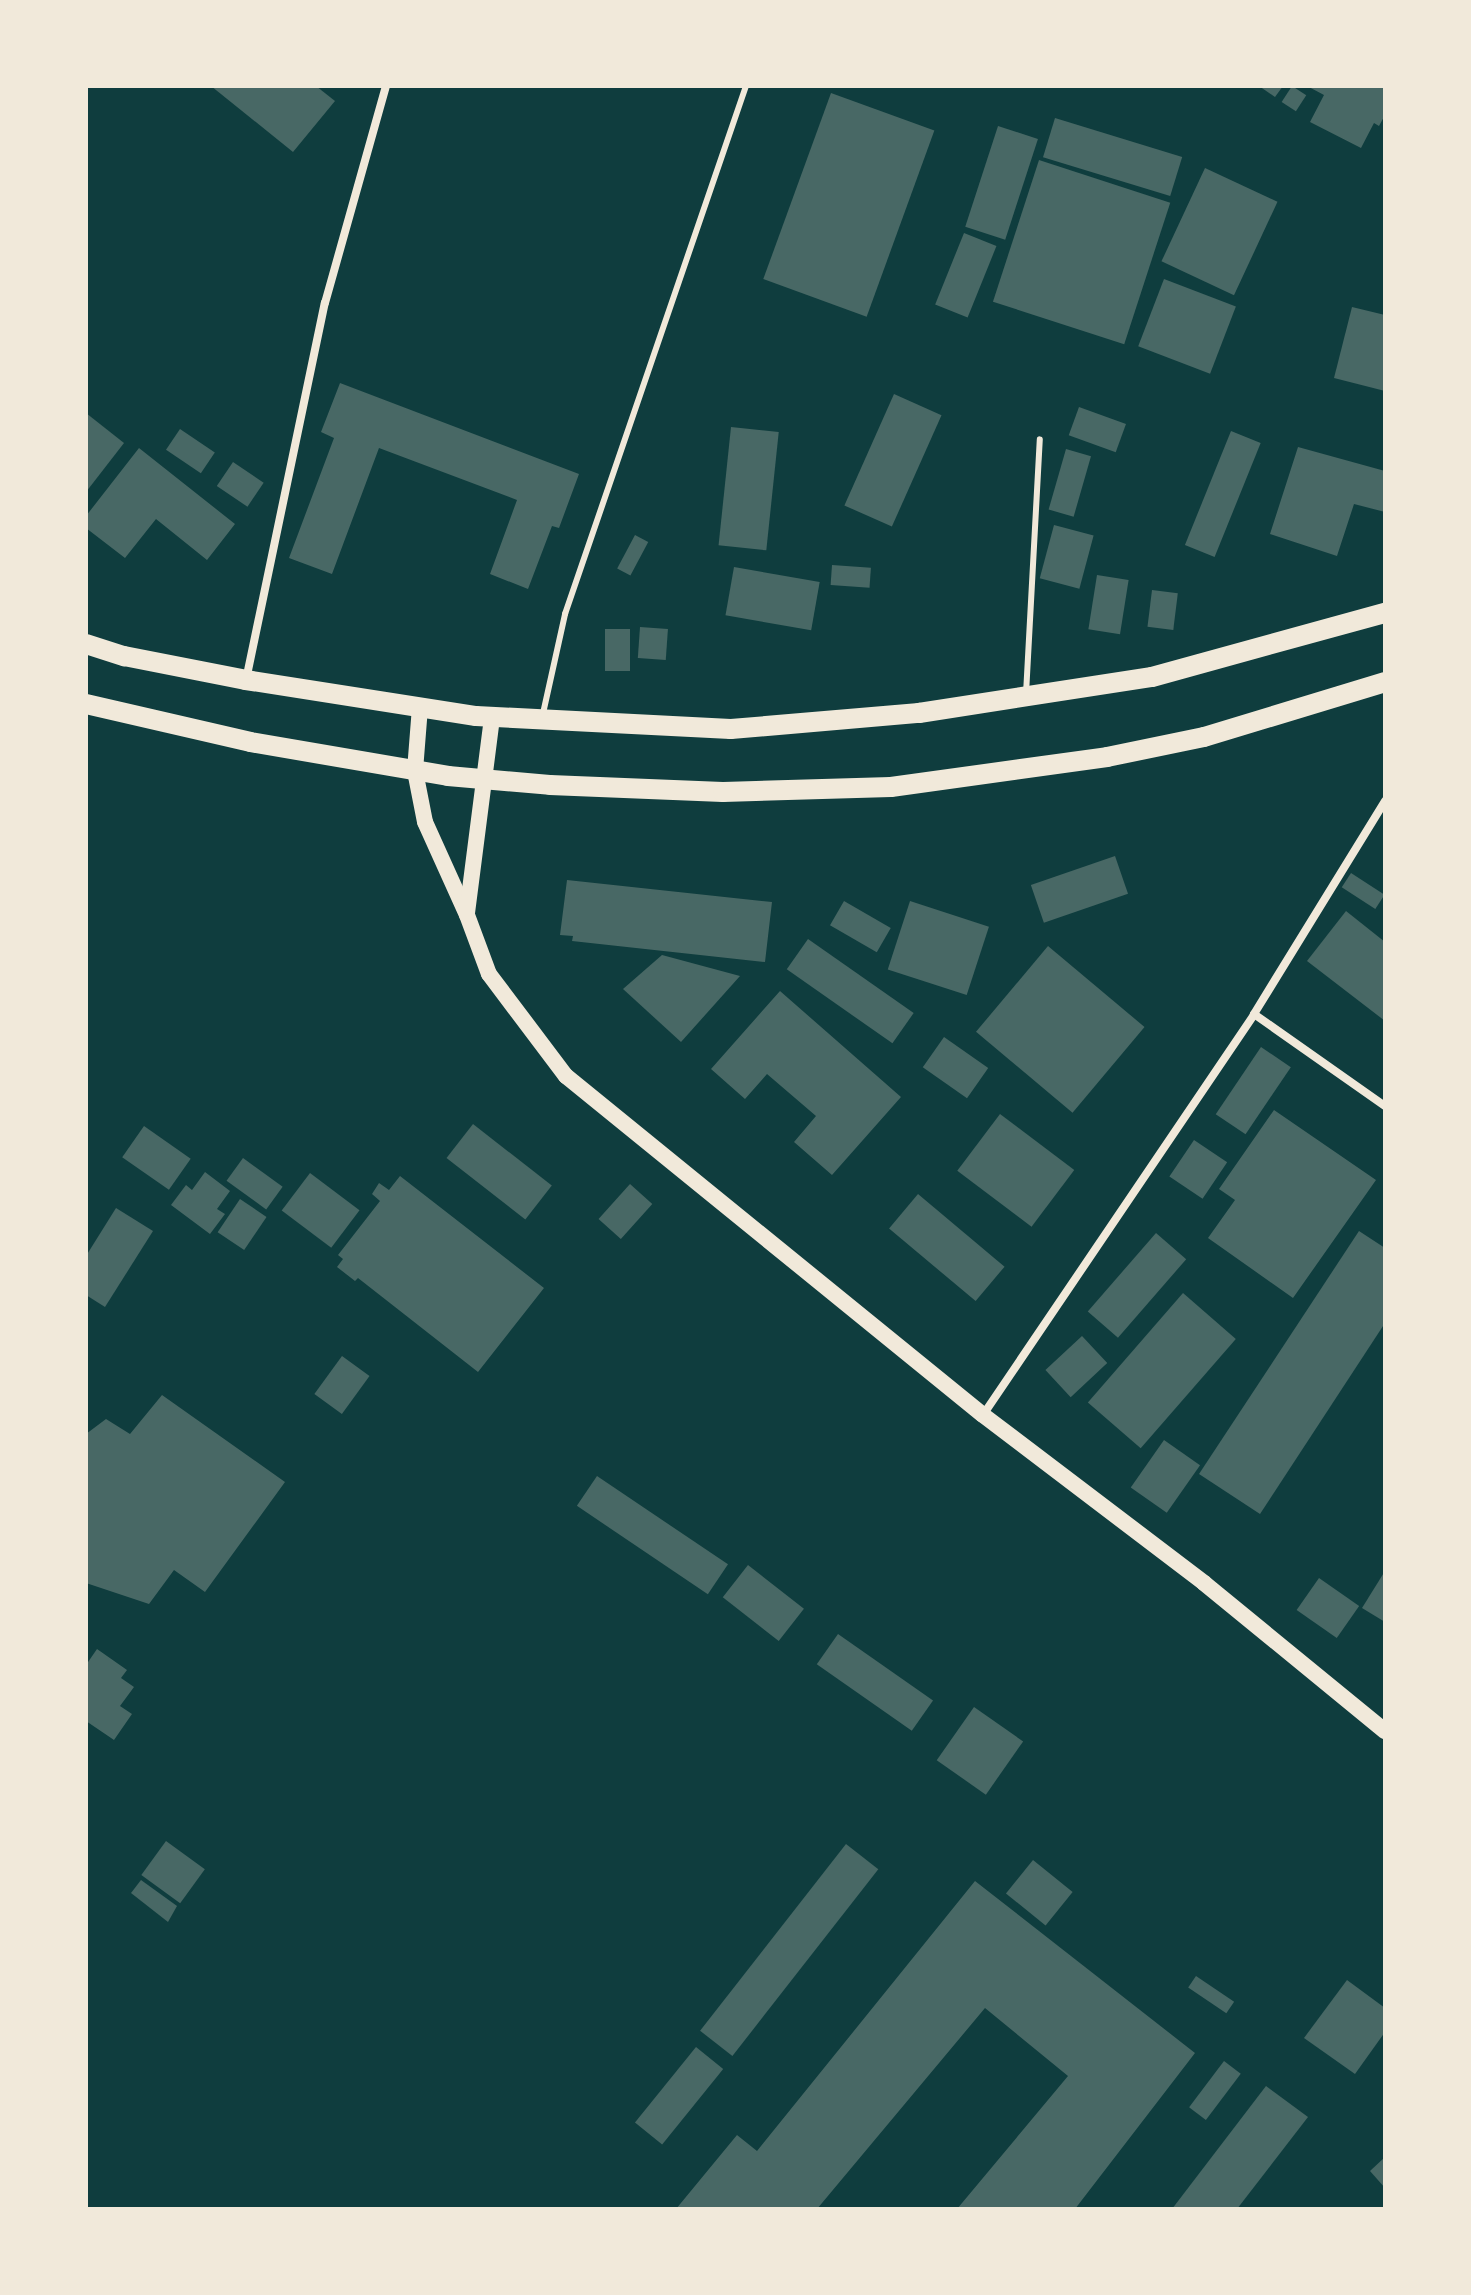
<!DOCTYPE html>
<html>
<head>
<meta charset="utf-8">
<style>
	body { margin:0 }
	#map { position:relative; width:1471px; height:2295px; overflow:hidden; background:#0f3d3e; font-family:"Asap Condensed",sans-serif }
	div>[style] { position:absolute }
	.building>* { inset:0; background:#486865; transform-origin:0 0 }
	.service>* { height:6px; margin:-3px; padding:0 3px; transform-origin:3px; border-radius:3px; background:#f1e9da }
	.minor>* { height:8px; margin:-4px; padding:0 4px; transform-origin:4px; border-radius:4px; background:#f1e9da }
	.secondary>* { height:16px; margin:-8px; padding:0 8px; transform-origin:8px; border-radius:8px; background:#f1e9da }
	.primary>* { height:20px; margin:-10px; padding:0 10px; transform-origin:10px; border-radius:10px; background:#f1e9da }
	span { translate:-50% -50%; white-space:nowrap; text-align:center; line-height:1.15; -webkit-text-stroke:8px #f1e9da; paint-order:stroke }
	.frame { position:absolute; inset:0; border:88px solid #f1e9da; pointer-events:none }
</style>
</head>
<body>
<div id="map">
	<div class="building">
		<i style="clip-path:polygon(211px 86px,316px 86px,335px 101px,293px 152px)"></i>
		<i style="clip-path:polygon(1259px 86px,1283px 86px,1275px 97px)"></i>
		<i style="left:1292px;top:86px;width:17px;height:19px;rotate:33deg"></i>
		<i style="clip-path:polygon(1307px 86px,1385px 86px,1385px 115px,1379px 126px,1374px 123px,1361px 148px,1310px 122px,1324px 95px)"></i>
		<i style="left:831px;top:93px;width:110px;height:198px;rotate:20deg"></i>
		<i style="left:1055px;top:118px;width:133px;height:41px;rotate:17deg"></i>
		<i style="left:998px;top:126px;width:42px;height:106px;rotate:18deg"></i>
		<i style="left:1039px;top:160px;width:138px;height:149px;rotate:18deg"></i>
		<i style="left:1205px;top:168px;width:80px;height:103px;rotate:25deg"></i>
		<i style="left:964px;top:233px;width:35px;height:77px;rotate:22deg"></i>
		<i style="left:1164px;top:279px;width:77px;height:72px;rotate:21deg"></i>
		<i style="clip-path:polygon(1352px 307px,1385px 315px,1385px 391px,1334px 378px)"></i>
		<i style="clip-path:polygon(340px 383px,579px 474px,559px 528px,552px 526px,528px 589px,490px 574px,517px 500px,379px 448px,332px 574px,289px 558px,334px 438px,321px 432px)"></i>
		<i style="left:894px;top:394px;width:52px;height:122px;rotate:24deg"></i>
		<i style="left:1079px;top:407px;width:50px;height:30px;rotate:20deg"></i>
		<i style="clip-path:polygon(86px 413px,124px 443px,86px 492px)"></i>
		<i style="left:731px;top:427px;width:48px;height:119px;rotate:6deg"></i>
		<i style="left:180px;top:429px;width:42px;height:25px;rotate:34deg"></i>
		<i style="left:1231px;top:431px;width:32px;height:123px;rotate:22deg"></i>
		<i style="clip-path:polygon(1298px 447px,1385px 471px,1385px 512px,1354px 504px,1337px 556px,1270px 534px)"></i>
		<i style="clip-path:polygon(139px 448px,235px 524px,207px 560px,156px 519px,125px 558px,86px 528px,86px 516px)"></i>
		<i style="left:1066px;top:449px;width:26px;height:63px;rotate:16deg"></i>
		<i style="left:233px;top:462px;width:37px;height:29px;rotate:34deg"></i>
		<i style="left:1054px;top:525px;width:41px;height:55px;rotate:15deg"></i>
		<i style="left:635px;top:535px;width:15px;height:38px;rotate:28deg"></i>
		<i style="left:832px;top:565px;width:39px;height:20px;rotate:4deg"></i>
		<i style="left:734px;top:567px;width:87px;height:49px;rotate:10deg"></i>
		<i style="left:1097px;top:575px;width:32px;height:55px;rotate:9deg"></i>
		<i style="left:1152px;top:590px;width:26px;height:37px;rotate:7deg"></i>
		<i style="left:640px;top:627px;width:28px;height:31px;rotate:4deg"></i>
		<i style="left:605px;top:629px;width:25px;height:42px"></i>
		<i style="left:1115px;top:856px;width:40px;height:89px;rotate:71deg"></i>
		<i style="left:1351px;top:873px;width:40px;height:17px;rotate:33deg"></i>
		<i style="clip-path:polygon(567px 880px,772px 902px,765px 962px,572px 941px,573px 936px,560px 935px)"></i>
		<i style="left:844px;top:901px;width:54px;height:28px;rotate:30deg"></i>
		<i style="left:910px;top:901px;width:83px;height:72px;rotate:18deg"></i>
		<i style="clip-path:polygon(1346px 911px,1385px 942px,1385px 1021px,1307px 961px)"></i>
		<i style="left:808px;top:939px;width:129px;height:37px;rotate:35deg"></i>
		<i style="left:1048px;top:946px;width:126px;height:112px;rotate:40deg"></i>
		<i style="clip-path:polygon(662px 955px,740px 976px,681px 1042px,623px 989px)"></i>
		<i style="clip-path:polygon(780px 991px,901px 1097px,832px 1175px,794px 1142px,816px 1116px,767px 1074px,745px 1099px,711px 1069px)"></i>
		<i style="left:944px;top:1037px;width:54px;height:37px;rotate:35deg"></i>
		<i style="left:1261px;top:1047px;width:36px;height:81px;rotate:34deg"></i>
		<i style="clip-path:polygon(1274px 1110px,1376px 1180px,1293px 1298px,1208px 1238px,1235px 1200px,1219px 1189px)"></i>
		<i style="left:1000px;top:1114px;width:93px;height:71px;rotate:37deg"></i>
		<i style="left:473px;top:1124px;width:100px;height:43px;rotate:38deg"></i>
		<i style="left:144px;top:1126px;width:57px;height:38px;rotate:35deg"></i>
		<i style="left:1194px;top:1140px;width:40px;height:44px;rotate:34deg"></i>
		<i style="left:243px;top:1158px;width:49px;height:28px;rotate:36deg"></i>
		<i style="clip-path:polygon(205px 1172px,230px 1191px,217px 1209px,225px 1214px,210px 1234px,171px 1205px,186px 1185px,192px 1190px)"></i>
		<i style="left:310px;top:1173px;width:62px;height:47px;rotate:37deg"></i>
		<i style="clip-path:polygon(400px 1176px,544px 1288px,478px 1372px,358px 1278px,355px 1281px,337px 1267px,343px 1259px,338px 1255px,380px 1201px,372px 1194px,379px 1183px,389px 1190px)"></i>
		<i style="left:630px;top:1184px;width:30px;height:47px;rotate:42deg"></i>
		<i style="left:918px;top:1194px;width:113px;height:45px;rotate:40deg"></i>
		<i style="left:240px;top:1199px;width:32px;height:40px;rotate:34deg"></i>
		<i style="clip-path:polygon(116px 1208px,153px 1231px,105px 1307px,86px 1295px,86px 1256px)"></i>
		<i style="clip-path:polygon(1359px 1231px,1385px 1248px,1385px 1323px,1260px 1514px,1199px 1474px)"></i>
		<i style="left:1156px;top:1233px;width:40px;height:104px;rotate:41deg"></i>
		<i style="left:1183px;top:1293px;width:70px;height:145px;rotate:41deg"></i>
		<i style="left:1082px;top:1336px;width:37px;height:50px;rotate:47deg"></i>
		<i style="left:342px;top:1356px;width:34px;height:47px;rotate:36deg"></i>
		<i style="clip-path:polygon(162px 1395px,285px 1482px,205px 1592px,174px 1570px,149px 1604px,86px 1583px,86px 1434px,106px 1419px,130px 1434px)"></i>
		<i style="left:1164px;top:1440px;width:44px;height:58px;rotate:35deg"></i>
		<i style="left:597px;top:1476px;width:158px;height:36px;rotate:34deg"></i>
		<i style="left:748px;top:1565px;width:71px;height:41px;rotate:38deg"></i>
		<i style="clip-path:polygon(1385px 1571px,1385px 1622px,1362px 1608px)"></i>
		<i style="left:1319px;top:1578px;width:49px;height:39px;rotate:35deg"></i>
		<i style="left:838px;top:1634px;width:116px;height:37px;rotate:35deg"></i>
		<i style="clip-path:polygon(97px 1649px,127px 1670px,121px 1678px,134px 1687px,120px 1706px,132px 1714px,114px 1740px,86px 1721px,86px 1665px)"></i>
		<i style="left:974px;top:1707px;width:60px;height:65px;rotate:35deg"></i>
		<i style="left:166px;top:1841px;width:48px;height:42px;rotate:36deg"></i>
		<i style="left:846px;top:1844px;width:41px;height:237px;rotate:38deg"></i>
		<i style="left:1033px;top:1860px;width:51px;height:43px;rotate:39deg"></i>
		<i style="clip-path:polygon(141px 1880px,177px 1906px,168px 1922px,131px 1893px)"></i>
		<i style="clip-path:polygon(975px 1881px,1195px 2053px,1075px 2209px,957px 2209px,1068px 2076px,985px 2008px,817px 2209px,676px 2209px,737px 2135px,757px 2151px)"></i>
		<i style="left:1196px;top:1976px;width:46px;height:14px;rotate:34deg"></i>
		<i style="clip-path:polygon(1347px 1980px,1385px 2008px,1385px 2032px,1355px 2074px,1304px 2038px)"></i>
		<i style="left:696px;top:2047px;width:35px;height:97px;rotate:39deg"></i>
		<i style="left:1224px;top:2061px;width:21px;height:58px;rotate:37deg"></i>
		<i style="clip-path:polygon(1266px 2086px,1308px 2117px,1237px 2209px,1172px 2209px)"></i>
		<i style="clip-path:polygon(1385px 2157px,1385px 2188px,1370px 2171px)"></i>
	</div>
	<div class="service">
		<i style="left:1026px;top:694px;width:255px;rotate:-86.9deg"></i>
		<i style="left:542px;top:718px;width:107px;rotate:-77.5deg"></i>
		<i style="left:565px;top:614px;width:558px;rotate:-71.08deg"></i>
	</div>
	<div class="minor">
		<i style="left:246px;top:680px;width:385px;rotate:-78.2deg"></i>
		<i style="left:325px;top:303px;width:225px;rotate:-74.3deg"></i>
		<i style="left:1254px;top:1014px;width:160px;rotate:35.1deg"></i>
		<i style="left:983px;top:1415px;width:484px;rotate:-55.9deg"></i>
		<i style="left:1254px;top:1014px;width:250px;rotate:-58.4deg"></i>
	</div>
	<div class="secondary">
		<i style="left:420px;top:707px;width:64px;rotate:94.5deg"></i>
		<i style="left:415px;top:771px;width:52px;rotate:78.9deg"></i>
		<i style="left:425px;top:822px;width:102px;rotate:65.7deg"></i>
		<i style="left:467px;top:915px;width:63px;rotate:69.6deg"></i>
		<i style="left:489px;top:974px;width:128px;rotate:53deg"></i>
		<i style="left:566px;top:1076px;width:537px;rotate:39.11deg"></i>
		<i style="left:983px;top:1415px;width:278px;rotate:37.2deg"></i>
		<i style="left:1204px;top:1583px;width:234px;rotate:39.3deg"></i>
		<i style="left:467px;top:913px;width:197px;rotate:-82.7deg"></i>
	</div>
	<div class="primary">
		<i style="left:86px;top:644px;width:40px;rotate:18deg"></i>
		<i style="left:124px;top:656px;width:124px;rotate:11.1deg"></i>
		<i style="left:246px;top:680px;width:233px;rotate:8.9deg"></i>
		<i style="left:476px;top:716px;width:255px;rotate:2.9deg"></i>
		<i style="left:731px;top:729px;width:189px;rotate:-4.9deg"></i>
		<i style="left:919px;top:713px;width:236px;rotate:-8.8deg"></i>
		<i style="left:1152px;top:677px;width:242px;rotate:-15.4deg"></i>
		<i style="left:86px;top:704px;width:168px;rotate:13deg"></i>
		<i style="left:250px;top:742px;width:201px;rotate:9.7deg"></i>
		<i style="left:448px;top:776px;width:102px;rotate:5deg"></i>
		<i style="left:550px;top:785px;width:173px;rotate:2.3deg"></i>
		<i style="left:723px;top:792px;width:168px;rotate:-1.7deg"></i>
		<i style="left:891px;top:787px;width:218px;rotate:-7.9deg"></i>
		<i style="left:1107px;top:757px;width:99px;rotate:-11.7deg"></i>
		<i style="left:1204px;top:737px;width:189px;rotate:-16.9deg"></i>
	</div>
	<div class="frame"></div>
</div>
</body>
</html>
